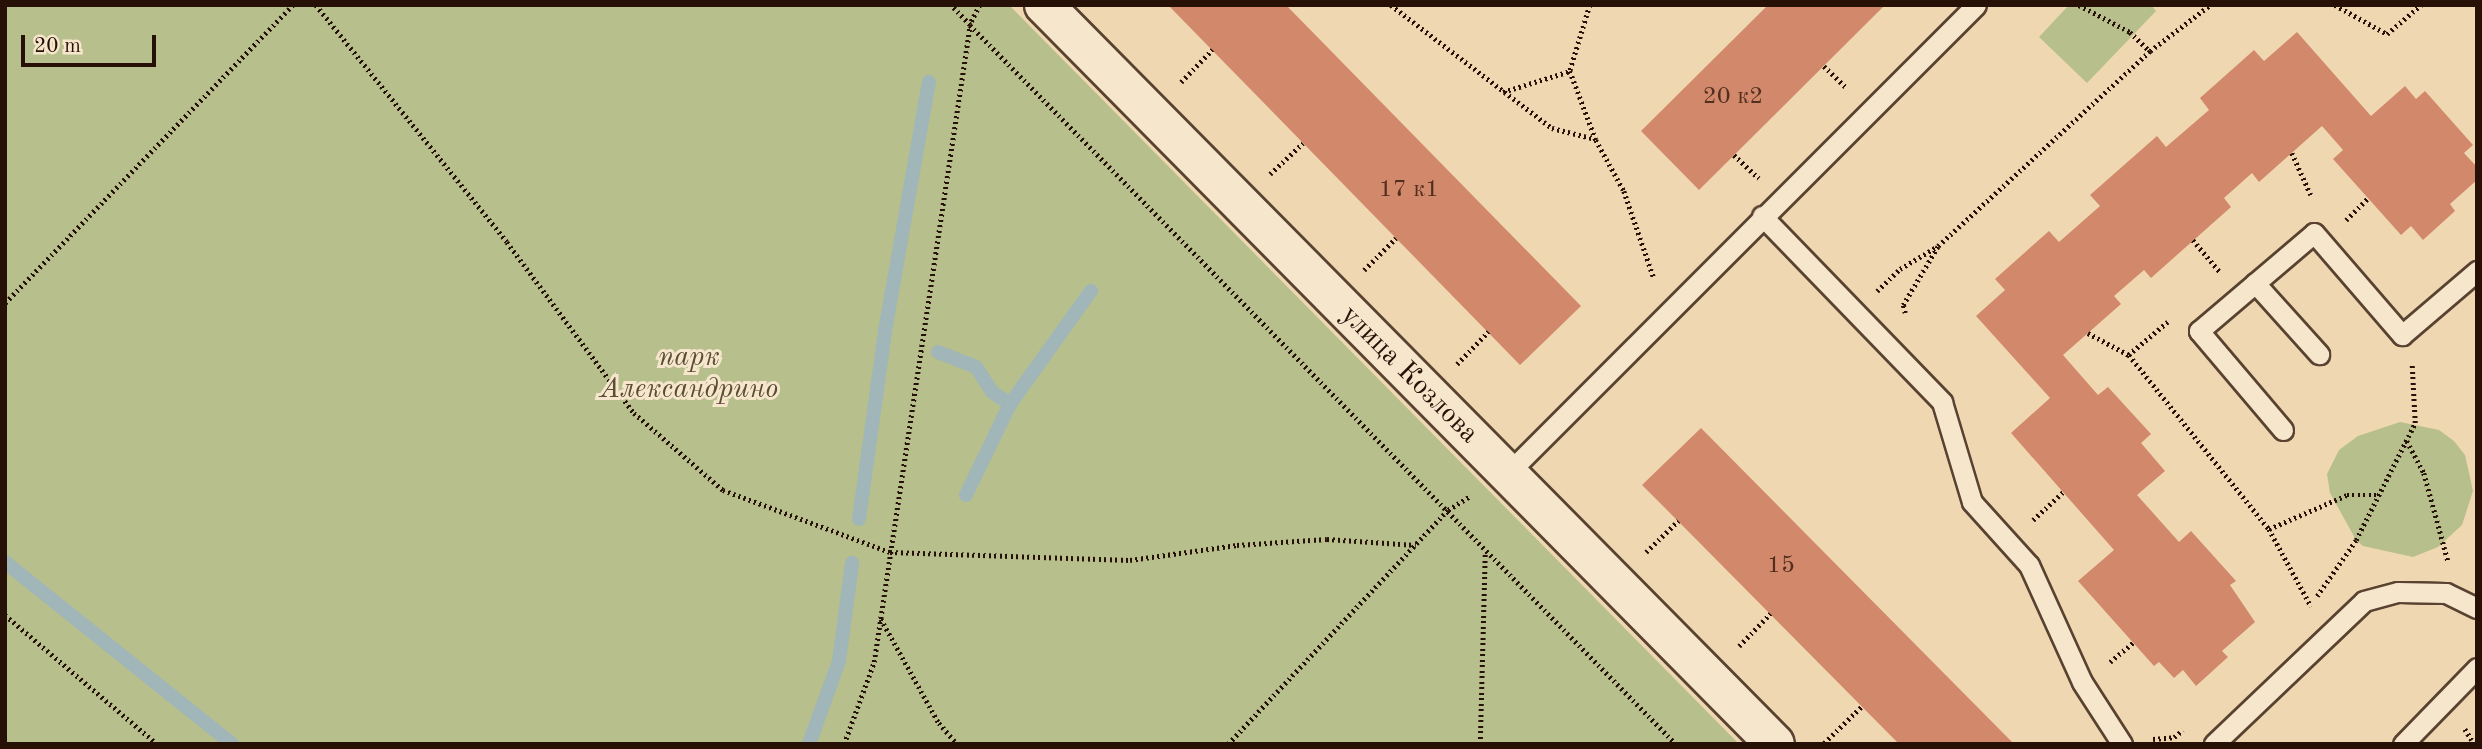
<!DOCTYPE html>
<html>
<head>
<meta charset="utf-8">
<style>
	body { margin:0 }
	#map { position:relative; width:2482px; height:749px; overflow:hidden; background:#efd8b1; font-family:"Old Standard TT",serif }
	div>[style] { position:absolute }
	.green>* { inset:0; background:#b7bf8d }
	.stream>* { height:14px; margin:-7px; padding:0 7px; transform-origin:7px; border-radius:7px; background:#a0b6b8 }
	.building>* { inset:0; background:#d2886b }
	.path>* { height:4.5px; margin-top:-2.25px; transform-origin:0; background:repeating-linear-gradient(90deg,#271006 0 2px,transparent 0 5.5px) }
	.roads { filter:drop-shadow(2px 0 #594231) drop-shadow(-2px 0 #594231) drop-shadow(0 2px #594231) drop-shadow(0 -2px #594231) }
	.service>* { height:19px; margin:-9.5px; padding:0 9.5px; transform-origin:9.5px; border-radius:9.5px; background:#f5e6cc }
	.minor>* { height:38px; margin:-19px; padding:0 19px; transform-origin:19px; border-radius:19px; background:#f5e6cc }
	span { translate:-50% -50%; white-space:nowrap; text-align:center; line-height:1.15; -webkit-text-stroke:6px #f5e6cc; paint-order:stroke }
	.number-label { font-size:24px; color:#522e1f }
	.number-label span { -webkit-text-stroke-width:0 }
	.park-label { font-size:28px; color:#594d35; font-style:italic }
	.street-label { font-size:28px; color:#271006 }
	.frame { position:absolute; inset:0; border:7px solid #271006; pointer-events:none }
	.scale { position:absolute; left:21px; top:35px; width:135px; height:32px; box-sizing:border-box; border:4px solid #271006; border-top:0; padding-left:9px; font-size:21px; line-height:24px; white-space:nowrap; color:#271006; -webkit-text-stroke:5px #f5e6cc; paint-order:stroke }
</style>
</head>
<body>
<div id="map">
	<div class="green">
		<i style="clip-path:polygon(5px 5px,1009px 5px,1739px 744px,5px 744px)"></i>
		<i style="clip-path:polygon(2069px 5px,2151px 5px,2156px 11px,2087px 83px,2039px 37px)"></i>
		<i style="clip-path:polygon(2400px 422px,2439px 430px,2454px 441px,2465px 455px,2473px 491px,2462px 525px,2438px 547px,2413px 557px,2363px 546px,2356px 540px,2330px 493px,2327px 474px,2339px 450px,2358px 436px)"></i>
	</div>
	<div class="stream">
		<i style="left:938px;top:352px;width:41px;rotate:21.5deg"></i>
		<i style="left:976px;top:367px;width:30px;rotate:57deg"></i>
		<i style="left:992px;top:392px;width:22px;rotate:34deg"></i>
		<i style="left:1010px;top:404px;width:139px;rotate:-54.4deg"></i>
		<i style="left:966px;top:495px;width:101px;rotate:-64.2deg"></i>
		<i style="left:859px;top:519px;width:190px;rotate:-82.1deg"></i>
		<i style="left:885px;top:331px;width:253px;rotate:-80deg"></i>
		<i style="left:5px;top:562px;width:291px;rotate:38.7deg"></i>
		<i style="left:809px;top:744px;width:88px;rotate:-70.1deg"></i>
		<i style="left:839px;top:661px;width:99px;rotate:-82.4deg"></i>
	</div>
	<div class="building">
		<i style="clip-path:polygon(1168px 5px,1286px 5px,1581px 306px,1520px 365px)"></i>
		<i style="clip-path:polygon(1768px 5px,1885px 5px,1699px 190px,1641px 131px)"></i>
		<i style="clip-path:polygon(2297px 32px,2371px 116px,2405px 86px,2416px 99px,2425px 91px,2473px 145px,2464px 153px,2477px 167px,2477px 180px,2450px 204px,2455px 211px,2423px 240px,2411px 226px,2401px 235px,2333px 159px,2343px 150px,2322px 126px,2259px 182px,2252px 173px,2224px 198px,2231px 207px,2151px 278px,2144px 270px,2114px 296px,2121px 304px,2063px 355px,2098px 395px,2108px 387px,2151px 434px,2141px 443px,2165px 471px,2137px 495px,2179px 542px,2191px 531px,2236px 581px,2230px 585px,2255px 622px,2222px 651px,2228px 657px,2196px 686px,2183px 670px,2174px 678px,2159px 662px,2154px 666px,2078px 581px,2114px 550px,2011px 433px,2050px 398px,1976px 316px,2005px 290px,1995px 279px,2049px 231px,2059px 242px,2100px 206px,2090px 195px,2157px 136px,2166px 147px,2209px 110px,2200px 98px,2254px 50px,2264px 61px)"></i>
		<i style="clip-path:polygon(1701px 428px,2014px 744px,1899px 744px,1678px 521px,1642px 485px)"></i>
	</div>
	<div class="path">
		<i style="left:316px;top:5px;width:304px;rotate:51.1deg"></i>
		<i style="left:507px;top:242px;width:213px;rotate:53.4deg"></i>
		<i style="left:634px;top:413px;width:118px;rotate:40.9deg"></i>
		<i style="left:723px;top:490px;width:178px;rotate:20.4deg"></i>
		<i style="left:890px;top:552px;width:240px;rotate:1.9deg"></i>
		<i style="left:1130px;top:560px;width:108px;rotate:-8deg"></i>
		<i style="left:1237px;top:545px;width:90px;rotate:-3.8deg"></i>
		<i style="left:1327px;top:539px;width:89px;rotate:3.9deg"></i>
		<i style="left:980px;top:5px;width:22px;rotate:117deg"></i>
		<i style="left:970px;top:25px;width:1008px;rotate:45.52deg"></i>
		<i style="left:1391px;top:5px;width:203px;rotate:37.4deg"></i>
		<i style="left:1552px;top:128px;width:44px;rotate:14.3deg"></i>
		<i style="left:1590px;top:5px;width:69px;rotate:106.9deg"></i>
		<i style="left:1570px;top:71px;width:74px;rotate:69.4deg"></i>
		<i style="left:1596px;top:140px;width:58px;rotate:61.2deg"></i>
		<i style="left:1624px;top:191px;width:92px;rotate:71deg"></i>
		<i style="left:2079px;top:5px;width:58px;rotate:27.9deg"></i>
		<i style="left:2130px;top:32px;width:28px;rotate:44deg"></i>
		<i style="left:2335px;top:5px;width:60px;rotate:29.1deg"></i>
		<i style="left:2387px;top:34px;width:45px;rotate:-40.5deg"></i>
		<i style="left:1824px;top:66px;width:30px;rotate:44deg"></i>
		<i style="left:1181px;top:82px;width:45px;rotate:-45.9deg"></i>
		<i style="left:1503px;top:92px;width:70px;rotate:-17.4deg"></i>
		<i style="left:2292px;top:153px;width:46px;rotate:65.7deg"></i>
		<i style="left:1734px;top:155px;width:34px;rotate:43deg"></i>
		<i style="left:1270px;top:174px;width:45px;rotate:-43.2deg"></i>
		<i style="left:2346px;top:220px;width:31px;rotate:-45deg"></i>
		<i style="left:2193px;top:240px;width:42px;rotate:49.8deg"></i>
		<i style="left:1364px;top:270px;width:45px;rotate:-45deg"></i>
		<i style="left:1877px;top:291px;width:32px;rotate:-44deg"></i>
		<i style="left:1900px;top:269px;width:44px;rotate:-31.2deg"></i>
		<i style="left:1938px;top:246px;width:288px;rotate:-42.6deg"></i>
		<i style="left:2150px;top:51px;width:76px;rotate:-37.5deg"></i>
		<i style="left:5px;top:303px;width:414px;rotate:-46deg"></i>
		<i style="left:1905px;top:313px;width:8px;rotate:-104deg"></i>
		<i style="left:1903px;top:305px;width:69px;rotate:-59.3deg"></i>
		<i style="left:2168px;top:322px;width:51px;rotate:139.8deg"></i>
		<i style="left:2129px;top:355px;width:223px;rotate:51.2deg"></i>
		<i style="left:2269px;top:529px;width:88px;rotate:61.4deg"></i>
		<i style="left:2088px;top:333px;width:47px;rotate:28.2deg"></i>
		<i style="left:1457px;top:364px;width:45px;rotate:-45.9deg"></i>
		<i style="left:2407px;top:441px;width:36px;rotate:62deg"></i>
		<i style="left:2424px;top:473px;width:91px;rotate:74.7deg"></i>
		<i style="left:2033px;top:520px;width:41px;rotate:-43deg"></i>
		<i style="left:2269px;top:529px;width:85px;rotate:-23.6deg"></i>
		<i style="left:2347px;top:495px;width:32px"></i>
		<i style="left:1646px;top:552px;width:45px;rotate:-44.1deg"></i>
		<i style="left:2317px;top:596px;width:68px;rotate:-55.1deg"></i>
		<i style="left:2356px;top:540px;width:131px;rotate:-63.2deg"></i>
		<i style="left:2415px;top:423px;width:58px;rotate:-93deg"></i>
		<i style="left:5px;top:615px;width:199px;rotate:40.3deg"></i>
		<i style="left:881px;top:619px;width:119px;rotate:60.9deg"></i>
		<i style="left:939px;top:723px;width:28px;rotate:49deg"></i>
		<i style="left:1739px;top:646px;width:45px;rotate:-45.9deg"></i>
		<i style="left:2110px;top:662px;width:30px;rotate:-40deg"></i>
		<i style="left:2465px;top:729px;width:13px;rotate:58deg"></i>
		<i style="left:2153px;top:739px;width:21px;rotate:-5deg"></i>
		<i style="left:2174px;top:737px;width:11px;rotate:-38deg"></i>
		<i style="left:1824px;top:743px;width:53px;rotate:-44.2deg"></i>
		<i style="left:844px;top:744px;width:87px;rotate:-69.9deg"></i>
		<i style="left:874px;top:662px;width:644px;rotate:-81.43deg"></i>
		<i style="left:970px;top:25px;width:28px;rotate:-134deg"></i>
		<i style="left:1228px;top:744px;width:321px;rotate:-46.8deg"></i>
		<i style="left:1448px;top:510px;width:25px;rotate:-32deg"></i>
		<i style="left:1480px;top:744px;width:191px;rotate:-88.5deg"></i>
	</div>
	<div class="roads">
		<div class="service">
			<i style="left:1762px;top:216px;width:259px;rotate:45.9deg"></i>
			<i style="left:1942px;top:402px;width:104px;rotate:73.3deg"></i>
			<i style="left:1972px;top:502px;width:85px;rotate:47.9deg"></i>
			<i style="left:2029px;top:565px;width:128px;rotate:65.6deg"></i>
			<i style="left:2082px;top:682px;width:74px;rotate:57.2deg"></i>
			<i style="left:2255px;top:283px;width:96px;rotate:48deg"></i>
			<i style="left:2283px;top:430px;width:130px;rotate:-130.3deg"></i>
			<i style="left:2199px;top:331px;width:151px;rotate:-40.4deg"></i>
			<i style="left:2314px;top:233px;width:135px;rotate:49.2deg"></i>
			<i style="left:2402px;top:335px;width:99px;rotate:-40.5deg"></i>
			<i style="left:1507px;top:474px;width:663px;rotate:-45deg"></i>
			<i style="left:2214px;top:744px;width:207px;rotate:-43.6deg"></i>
			<i style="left:2364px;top:601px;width:35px;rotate:-15deg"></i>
			<i style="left:2398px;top:592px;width:48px;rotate:1.2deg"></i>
			<i style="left:2446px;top:593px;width:34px;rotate:26deg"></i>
			<i style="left:2403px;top:744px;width:106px;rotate:-45.8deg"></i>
		</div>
		<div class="minor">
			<i style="left:1044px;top:5px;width:1039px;rotate:45.31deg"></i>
		</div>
	</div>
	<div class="number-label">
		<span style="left:1733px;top:98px">20 к2</span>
		<span style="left:1409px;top:191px">17 к1</span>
		<span style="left:1781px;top:567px">15</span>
	</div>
	<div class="park-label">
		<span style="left:689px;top:374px">парк<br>Александрино</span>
	</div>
	<div class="street-label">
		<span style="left:1409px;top:375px;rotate:45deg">улица Козлова</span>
	</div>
	<div class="frame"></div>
	<div class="scale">20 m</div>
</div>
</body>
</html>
